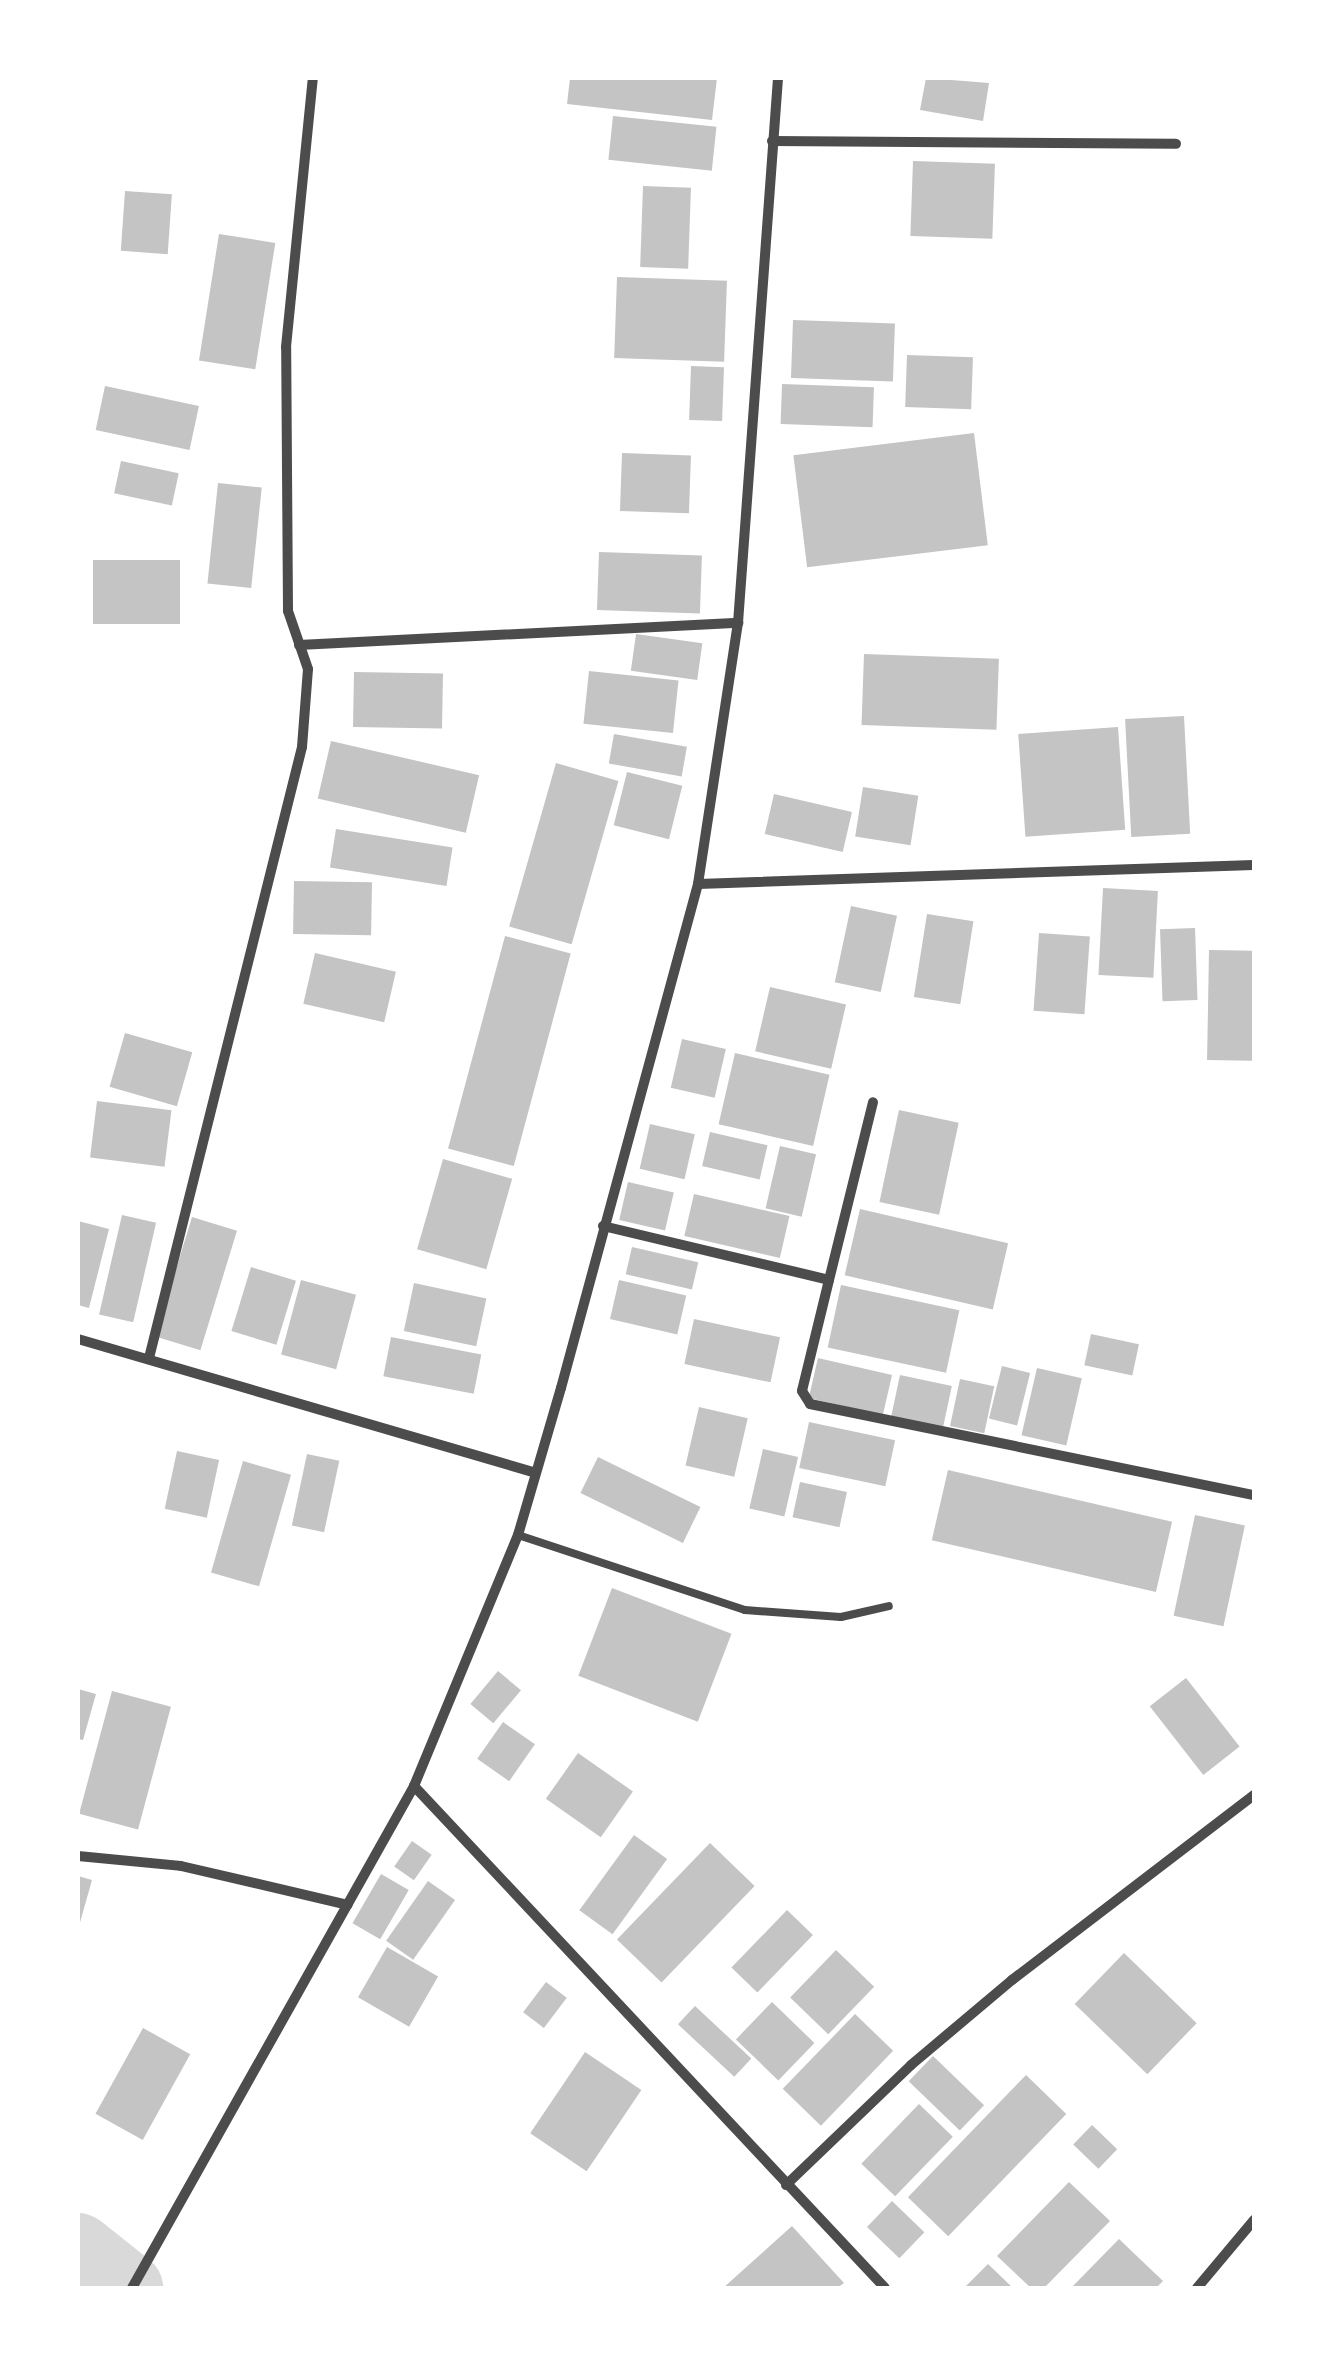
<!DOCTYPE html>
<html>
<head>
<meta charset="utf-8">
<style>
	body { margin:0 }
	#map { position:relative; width:1332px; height:2366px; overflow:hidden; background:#fff; font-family:"Golos Text",sans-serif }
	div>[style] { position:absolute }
	.river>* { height:72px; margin:-36px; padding:0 36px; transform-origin:36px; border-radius:36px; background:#d9d9d9 }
	.building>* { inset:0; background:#c4c4c4; transform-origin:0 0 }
	.service>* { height:8px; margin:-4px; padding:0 4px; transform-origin:4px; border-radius:4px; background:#4c4c4c }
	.minor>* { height:10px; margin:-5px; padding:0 5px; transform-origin:5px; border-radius:5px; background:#4c4c4c }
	span { translate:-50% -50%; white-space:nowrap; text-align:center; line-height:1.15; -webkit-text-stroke:8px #fff; paint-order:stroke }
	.frame { position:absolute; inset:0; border:80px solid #fff; pointer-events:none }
</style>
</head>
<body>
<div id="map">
	<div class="river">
		<i style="left:78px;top:2249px;width:63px;rotate:38.5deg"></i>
	</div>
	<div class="building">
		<i style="clip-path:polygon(570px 78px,717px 78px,712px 120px,567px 104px)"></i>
		<i style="clip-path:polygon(926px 78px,989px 83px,983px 121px,920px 110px)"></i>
		<i style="left:613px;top:116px;width:104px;height:44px;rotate:6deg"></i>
		<i style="left:913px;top:161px;width:82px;height:75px;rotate:2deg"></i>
		<i style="left:643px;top:186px;width:48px;height:81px;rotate:2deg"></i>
		<i style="left:125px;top:191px;width:47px;height:60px;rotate:4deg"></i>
		<i style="left:219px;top:234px;width:57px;height:128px;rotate:9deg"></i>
		<i style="left:617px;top:277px;width:110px;height:81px;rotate:2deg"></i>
		<i style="left:793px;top:320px;width:102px;height:58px;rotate:2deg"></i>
		<i style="left:907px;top:355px;width:66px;height:52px;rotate:2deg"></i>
		<i style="left:691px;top:366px;width:33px;height:54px;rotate:2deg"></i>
		<i style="left:782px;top:384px;width:92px;height:40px;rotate:2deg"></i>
		<i style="left:105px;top:386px;width:96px;height:45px;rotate:12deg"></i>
		<i style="left:974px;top:433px;width:113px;height:182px;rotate:83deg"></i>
		<i style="left:622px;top:453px;width:69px;height:58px;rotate:2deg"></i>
		<i style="left:121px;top:461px;width:59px;height:33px;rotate:12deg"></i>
		<i style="left:218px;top:483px;width:44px;height:101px;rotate:6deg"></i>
		<i style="left:599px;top:552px;width:103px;height:58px;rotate:2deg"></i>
		<i style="left:93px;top:560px;width:87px;height:64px"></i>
		<i style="left:636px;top:634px;width:67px;height:37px;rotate:8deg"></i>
		<i style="left:864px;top:654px;width:135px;height:71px;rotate:2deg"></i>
		<i style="left:589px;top:671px;width:90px;height:53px;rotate:6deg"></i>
		<i style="left:354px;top:672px;width:89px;height:55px;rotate:1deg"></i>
		<i style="left:1184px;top:716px;width:118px;height:59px;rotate:87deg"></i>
		<i style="left:1118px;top:727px;width:103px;height:100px;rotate:86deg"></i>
		<i style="left:614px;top:734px;width:74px;height:30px;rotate:10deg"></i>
		<i style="left:331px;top:741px;width:152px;height:59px;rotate:13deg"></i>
		<i style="left:556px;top:763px;width:65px;height:170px;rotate:16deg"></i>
		<i style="left:627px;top:772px;width:57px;height:55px;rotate:14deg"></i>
		<i style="left:863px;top:787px;width:56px;height:50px;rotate:9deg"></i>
		<i style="left:774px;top:794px;width:80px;height:41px;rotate:13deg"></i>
		<i style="left:336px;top:829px;width:118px;height:39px;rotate:9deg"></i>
		<i style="left:294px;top:881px;width:78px;height:53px;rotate:1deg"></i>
		<i style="left:1103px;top:888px;width:55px;height:87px;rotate:3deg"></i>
		<i style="left:851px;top:906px;width:47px;height:78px;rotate:12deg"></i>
		<i style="left:927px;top:914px;width:47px;height:84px;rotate:9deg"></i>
		<i style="left:1195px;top:928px;width:72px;height:35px;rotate:88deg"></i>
		<i style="left:1039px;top:933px;width:51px;height:78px;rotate:4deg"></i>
		<i style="left:505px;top:936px;width:68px;height:220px;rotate:15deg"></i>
		<i style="left:1209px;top:950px;width:45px;height:110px;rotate:1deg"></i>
		<i style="left:315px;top:953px;width:83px;height:52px;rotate:13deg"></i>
		<i style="left:770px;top:987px;width:78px;height:66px;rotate:13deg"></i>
		<i style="left:125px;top:1033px;width:70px;height:56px;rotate:16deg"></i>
		<i style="left:682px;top:1039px;width:45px;height:50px;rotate:13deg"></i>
		<i style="left:735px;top:1053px;width:97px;height:73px;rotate:13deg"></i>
		<i style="left:97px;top:1101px;width:75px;height:57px;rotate:7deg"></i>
		<i style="left:899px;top:1110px;width:61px;height:94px;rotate:12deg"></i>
		<i style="left:650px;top:1124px;width:46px;height:46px;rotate:13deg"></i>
		<i style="left:710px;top:1132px;width:59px;height:35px;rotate:13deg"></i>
		<i style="left:780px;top:1146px;width:37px;height:64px;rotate:13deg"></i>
		<i style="left:443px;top:1159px;width:72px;height:94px;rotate:16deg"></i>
		<i style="left:628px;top:1182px;width:47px;height:39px;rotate:13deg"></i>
		<i style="left:694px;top:1194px;width:98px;height:43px;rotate:13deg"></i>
		<i style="left:860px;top:1209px;width:152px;height:68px;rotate:13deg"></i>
		<i style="left:122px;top:1215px;width:35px;height:102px;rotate:13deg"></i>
		<i style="left:192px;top:1217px;width:47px;height:125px;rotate:17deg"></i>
		<i style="clip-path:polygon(78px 1221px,109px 1229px,89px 1308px,78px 1305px)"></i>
		<i style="left:632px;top:1247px;width:68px;height:28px;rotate:13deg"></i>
		<i style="left:251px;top:1267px;width:47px;height:67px;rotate:17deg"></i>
		<i style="left:301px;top:1280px;width:57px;height:77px;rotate:15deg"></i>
		<i style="left:619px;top:1280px;width:69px;height:40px;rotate:13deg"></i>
		<i style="left:414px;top:1283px;width:74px;height:49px;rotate:12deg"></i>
		<i style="left:841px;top:1285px;width:121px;height:64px;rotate:12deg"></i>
		<i style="left:694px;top:1319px;width:88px;height:46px;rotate:12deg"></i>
		<i style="left:1091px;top:1334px;width:49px;height:32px;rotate:12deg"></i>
		<i style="left:391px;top:1337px;width:92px;height:40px;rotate:11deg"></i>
		<i style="left:818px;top:1358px;width:76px;height:41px;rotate:13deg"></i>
		<i style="left:1002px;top:1366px;width:29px;height:54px;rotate:14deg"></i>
		<i style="left:1037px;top:1368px;width:46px;height:69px;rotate:13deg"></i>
		<i style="left:900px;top:1375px;width:53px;height:44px;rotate:12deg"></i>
		<i style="left:960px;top:1379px;width:35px;height:48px;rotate:12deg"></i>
		<i style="left:699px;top:1407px;width:50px;height:60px;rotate:13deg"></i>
		<i style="left:809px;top:1422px;width:88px;height:47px;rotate:12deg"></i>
		<i style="left:763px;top:1449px;width:36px;height:61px;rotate:13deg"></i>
		<i style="left:177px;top:1451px;width:43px;height:59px;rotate:12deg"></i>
		<i style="left:307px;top:1454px;width:33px;height:73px;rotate:12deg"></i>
		<i style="left:598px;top:1457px;width:114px;height:40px;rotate:26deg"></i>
		<i style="left:243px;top:1461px;width:50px;height:116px;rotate:16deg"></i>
		<i style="left:948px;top:1470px;width:230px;height:72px;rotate:13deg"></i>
		<i style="left:800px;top:1482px;width:48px;height:36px;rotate:12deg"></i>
		<i style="left:1195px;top:1515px;width:51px;height:103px;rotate:12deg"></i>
		<i style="left:612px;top:1588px;width:128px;height:94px;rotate:21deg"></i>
		<i style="left:498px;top:1671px;width:30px;height:43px;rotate:40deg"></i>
		<i style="left:1186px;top:1678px;width:87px;height:46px;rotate:52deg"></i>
		<i style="clip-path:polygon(78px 1689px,96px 1694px,83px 1740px,78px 1739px)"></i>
		<i style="left:112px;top:1691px;width:61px;height:127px;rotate:15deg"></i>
		<i style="left:503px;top:1722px;width:39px;height:45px;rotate:35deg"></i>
		<i style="left:578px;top:1753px;width:67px;height:56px;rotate:35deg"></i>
		<i style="left:634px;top:1835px;width:41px;height:93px;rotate:36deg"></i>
		<i style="left:412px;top:1841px;width:24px;height:31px;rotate:35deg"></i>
		<i style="left:710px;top:1843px;width:62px;height:134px;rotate:44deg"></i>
		<i style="left:381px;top:1874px;width:32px;height:57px;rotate:30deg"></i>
		<i style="clip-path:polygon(78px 1876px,92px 1880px,79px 1926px,78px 1926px)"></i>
		<i style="left:428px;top:1881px;width:33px;height:73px;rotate:35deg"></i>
		<i style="left:787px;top:1910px;width:36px;height:80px;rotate:44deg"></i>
		<i style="left:387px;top:1947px;width:59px;height:58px;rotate:30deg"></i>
		<i style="left:836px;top:1950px;width:53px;height:66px;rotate:44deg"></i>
		<i style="left:1124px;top:1953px;width:101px;height:71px;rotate:44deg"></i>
		<i style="left:546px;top:1982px;width:26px;height:38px;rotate:37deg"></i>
		<i style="left:772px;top:2002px;width:59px;height:52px;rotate:44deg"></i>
		<i style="left:695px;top:2006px;width:77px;height:25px;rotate:43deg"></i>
		<i style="left:855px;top:2014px;width:53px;height:104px;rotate:44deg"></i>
		<i style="left:143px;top:2028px;width:54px;height:98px;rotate:29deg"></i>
		<i style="left:585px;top:2052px;width:68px;height:98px;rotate:34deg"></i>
		<i style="left:933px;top:2056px;width:71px;height:35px;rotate:44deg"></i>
		<i style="left:1026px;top:2075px;width:56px;height:170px;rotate:44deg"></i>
		<i style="left:919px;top:2104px;width:47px;height:83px;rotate:44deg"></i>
		<i style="left:1092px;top:2125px;width:35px;height:27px;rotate:44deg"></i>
		<i style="clip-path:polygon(1069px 2182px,1110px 2221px,1044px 2288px,1031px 2288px,997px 2256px)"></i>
		<i style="left:892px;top:2201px;width:45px;height:36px;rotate:44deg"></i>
		<i style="clip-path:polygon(792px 2226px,844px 2283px,837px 2288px,723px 2288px)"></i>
		<i style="clip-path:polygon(1119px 2239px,1163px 2281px,1156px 2288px,1071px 2288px)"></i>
		<i style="clip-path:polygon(988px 2264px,1013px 2288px,964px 2288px)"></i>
	</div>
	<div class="service">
		<i style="left:518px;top:1535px;width:239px;rotate:18.3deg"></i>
		<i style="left:745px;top:1610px;width:96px;rotate:4.2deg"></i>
		<i style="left:841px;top:1617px;width:49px;rotate:-12.9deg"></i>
	</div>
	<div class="minor">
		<i style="left:772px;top:141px;width:404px;rotate:0.4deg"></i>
		<i style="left:299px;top:645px;width:440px;rotate:-2.9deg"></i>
		<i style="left:698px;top:884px;width:556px;rotate:-1.96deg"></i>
		<i style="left:603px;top:1226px;width:232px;rotate:13.4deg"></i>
		<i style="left:829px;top:1280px;width:114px;rotate:103.7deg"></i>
		<i style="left:802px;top:1391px;width:15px;rotate:58deg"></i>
		<i style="left:810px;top:1404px;width:453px;rotate:11.6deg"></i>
		<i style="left:829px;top:1280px;width:183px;rotate:-76.1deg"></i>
		<i style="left:78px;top:1339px;width:476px;rotate:16.3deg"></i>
		<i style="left:149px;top:1358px;width:630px;rotate:-75.94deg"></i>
		<i style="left:302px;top:747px;width:78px;rotate:-85.6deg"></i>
		<i style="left:308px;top:669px;width:61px;rotate:-109deg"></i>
		<i style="left:288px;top:611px;width:264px;rotate:-90.4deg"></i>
		<i style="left:286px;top:347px;width:270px;rotate:-84.3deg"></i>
		<i style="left:414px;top:1786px;width:688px;rotate:46.82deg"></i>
		<i style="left:78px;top:1856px;width:103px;rotate:5.5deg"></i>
		<i style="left:181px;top:1866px;width:171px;rotate:13.1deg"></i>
		<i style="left:786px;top:2185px;width:173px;rotate:-43.8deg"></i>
		<i style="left:911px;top:2065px;width:132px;rotate:-40.1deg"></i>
		<i style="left:1012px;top:1980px;width:305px;rotate:-37.4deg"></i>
		<i style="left:132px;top:2288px;width:576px;rotate:-60.67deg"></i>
		<i style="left:414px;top:1786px;width:272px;rotate:-67.5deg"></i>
		<i style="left:518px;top:1535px;width:153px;rotate:-73.7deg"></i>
		<i style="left:561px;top:1388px;width:522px;rotate:-74.79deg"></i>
		<i style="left:698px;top:884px;width:264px;rotate:-81.3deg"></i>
		<i style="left:738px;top:623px;width:546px;rotate:-85.8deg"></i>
		<i style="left:1197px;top:2288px;width:89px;rotate:-50deg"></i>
	</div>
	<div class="frame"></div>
</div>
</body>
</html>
